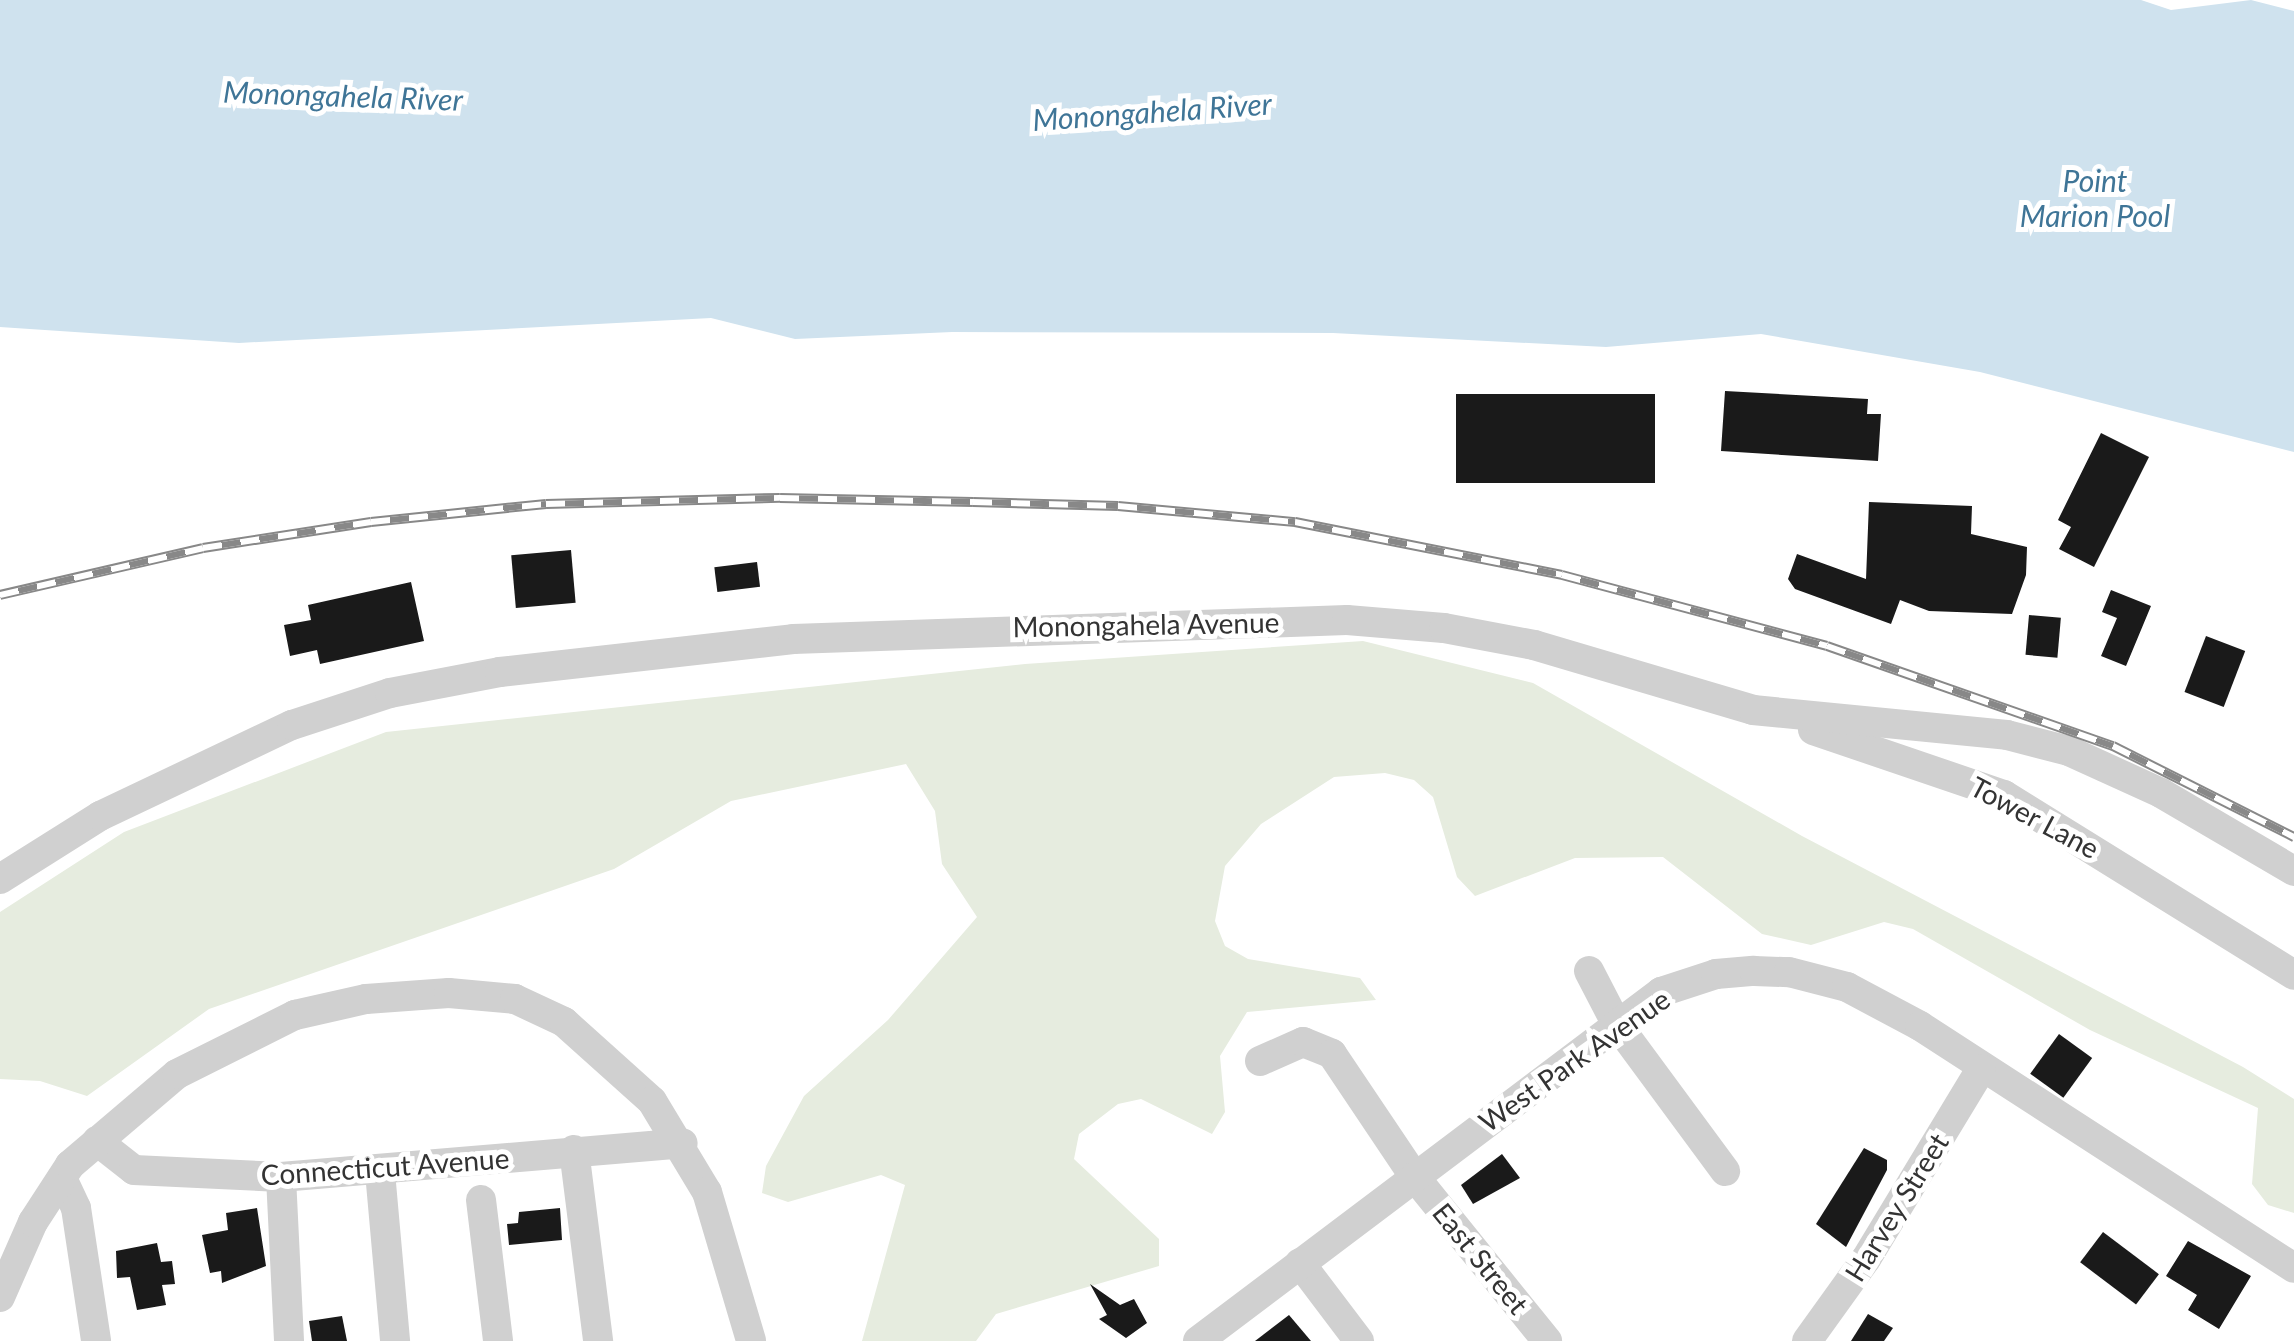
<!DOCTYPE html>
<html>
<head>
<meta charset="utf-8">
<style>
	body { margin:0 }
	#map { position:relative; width:2294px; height:1341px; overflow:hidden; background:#fff; font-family:Lato,sans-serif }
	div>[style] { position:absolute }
	.green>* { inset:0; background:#e6ecdf }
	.water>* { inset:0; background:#cfe2ee }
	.building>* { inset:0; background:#1a1a1a; transform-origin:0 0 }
	.minor>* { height:30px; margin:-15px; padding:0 15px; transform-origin:15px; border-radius:15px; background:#d0d0d0 }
	.rail>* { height:10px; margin-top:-5px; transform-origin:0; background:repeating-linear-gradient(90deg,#fff 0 19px,#888 0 38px); box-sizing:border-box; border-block:2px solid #888 }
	span { translate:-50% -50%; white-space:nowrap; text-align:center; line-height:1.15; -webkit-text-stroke:10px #fff; paint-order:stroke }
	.street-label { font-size:28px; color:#333 }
	.water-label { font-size:30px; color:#3f7597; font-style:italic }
</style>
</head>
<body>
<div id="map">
	<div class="green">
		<i style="clip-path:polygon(1363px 641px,1533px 683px,1802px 836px,2243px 1067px,2294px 1099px,2294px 1213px,2268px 1205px,2252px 1184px,2258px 1108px,2090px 1030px,1913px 929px,1884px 922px,1811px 945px,1762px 934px,1663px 857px,1575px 858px,1475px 896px,1457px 877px,1433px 797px,1414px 780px,1385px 773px,1334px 777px,1261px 824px,1225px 866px,1215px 921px,1225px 946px,1248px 959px,1360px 978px,1376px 1000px,1247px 1012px,1220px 1056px,1225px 1112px,1212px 1134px,1141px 1099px,1118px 1104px,1079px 1134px,1074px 1159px,1159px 1239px,1159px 1266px,996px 1314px,976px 1341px,862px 1341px,905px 1185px,881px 1175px,788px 1202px,762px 1193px,766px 1166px,804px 1096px,888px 1020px,977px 917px,942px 864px,935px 811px,906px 764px,731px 801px,614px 869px,209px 1009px,87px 1096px,40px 1081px,0 1079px,0 912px,124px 832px,386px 732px,1025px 664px)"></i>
	</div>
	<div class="water">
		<i style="clip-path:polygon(0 0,2141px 0,2171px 10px,2251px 0,2294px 11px,2294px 452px,1980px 372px,1761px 334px,1606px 347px,1333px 333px,952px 332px,795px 339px,711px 318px,239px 343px,0 327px)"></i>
	</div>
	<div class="building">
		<i style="clip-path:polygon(1725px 391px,1868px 399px,1867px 414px,1881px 414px,1878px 461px,1721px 451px)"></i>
		<i style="left:1456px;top:394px;width:199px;height:89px"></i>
		<i style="clip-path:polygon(2101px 433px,2149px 457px,2094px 567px,2059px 549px,2071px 527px,2058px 520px)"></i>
		<i style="clip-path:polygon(1869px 502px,1972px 506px,1971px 534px,2027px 547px,2026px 575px,2012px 614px,1929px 611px,1900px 600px,1891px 624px,1795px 589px,1788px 579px,1797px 554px,1866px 579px)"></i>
		<i style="left:571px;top:550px;width:53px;height:60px;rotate:85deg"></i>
		<i style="left:757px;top:562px;width:25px;height:43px;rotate:83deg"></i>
		<i style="clip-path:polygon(411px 582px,424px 641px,320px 664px,317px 650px,290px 656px,284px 625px,311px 620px,308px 605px)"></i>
		<i style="clip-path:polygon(2111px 590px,2151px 606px,2126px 666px,2101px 656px,2117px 618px,2102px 612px)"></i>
		<i style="left:2029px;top:615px;width:32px;height:40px;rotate:5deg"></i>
		<i style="left:2206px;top:636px;width:42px;height:60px;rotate:21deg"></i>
		<i style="left:2059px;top:1034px;width:41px;height:49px;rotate:36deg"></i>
		<i style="clip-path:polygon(1864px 1148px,1887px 1160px,1887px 1170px,1846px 1247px,1816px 1224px)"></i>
		<i style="clip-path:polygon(1502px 1154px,1520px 1178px,1473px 1204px,1461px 1185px)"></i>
		<i style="clip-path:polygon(257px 1208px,266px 1266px,222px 1283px,221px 1271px,210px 1273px,202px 1235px,228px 1230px,226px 1213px)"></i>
		<i style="clip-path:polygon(560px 1208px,562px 1240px,509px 1245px,507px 1224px,518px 1223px,519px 1212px)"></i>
		<i style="left:2103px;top:1232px;width:70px;height:38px;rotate:37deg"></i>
		<i style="clip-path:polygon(2188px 1241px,2251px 1276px,2219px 1329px,2188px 1310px,2197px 1295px,2166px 1276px)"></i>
		<i style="clip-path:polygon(157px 1243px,161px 1262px,172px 1261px,175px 1284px,162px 1285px,166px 1305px,137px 1310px,130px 1277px,117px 1278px,116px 1251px)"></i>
		<i style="clip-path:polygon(1090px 1284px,1120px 1305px,1134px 1299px,1147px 1323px,1126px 1338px,1099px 1319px,1107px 1315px)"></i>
		<i style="clip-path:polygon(1868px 1314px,1893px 1328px,1884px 1341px,1851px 1341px)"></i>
		<i style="clip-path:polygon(1289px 1315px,1311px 1341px,1255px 1341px)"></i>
		<i style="clip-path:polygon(342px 1316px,347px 1341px,312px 1341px,309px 1321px)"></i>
	</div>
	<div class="minor">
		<i style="left:1813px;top:730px;width:202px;rotate:18.8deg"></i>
		<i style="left:2004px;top:795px;width:341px;rotate:31.8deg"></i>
		<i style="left:0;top:879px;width:118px;rotate:-32.2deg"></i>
		<i style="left:100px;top:816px;width:212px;rotate:-25.4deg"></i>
		<i style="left:292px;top:725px;width:103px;rotate:-18.1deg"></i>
		<i style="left:390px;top:693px;width:112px;rotate:-10.8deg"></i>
		<i style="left:500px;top:672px;width:295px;rotate:-6.4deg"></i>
		<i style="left:793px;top:639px;width:554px;rotate:-1.96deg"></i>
		<i style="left:1347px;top:620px;width:97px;rotate:4.7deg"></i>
		<i style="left:1444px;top:628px;width:92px;rotate:10.7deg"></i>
		<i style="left:1534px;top:645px;width:228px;rotate:16.5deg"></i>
		<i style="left:1753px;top:710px;width:255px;rotate:5.6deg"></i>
		<i style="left:2007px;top:735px;width:64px;rotate:14.5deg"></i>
		<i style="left:2069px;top:751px;width:101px;rotate:24.5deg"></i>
		<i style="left:2161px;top:793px;width:154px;rotate:30.4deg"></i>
		<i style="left:1589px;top:971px;width:59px;rotate:62.6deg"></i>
		<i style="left:1616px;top:1023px;width:184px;rotate:53.6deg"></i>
		<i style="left:1260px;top:1061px;width:47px;rotate:-23.8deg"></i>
		<i style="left:1303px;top:1042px;width:31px;rotate:22deg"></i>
		<i style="left:1332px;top:1054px;width:147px;rotate:56.1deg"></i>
		<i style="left:1414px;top:1176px;width:212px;rotate:51.1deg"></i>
		<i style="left:97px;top:1141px;width:47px;rotate:38.1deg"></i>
		<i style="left:134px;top:1170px;width:147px;rotate:2.7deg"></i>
		<i style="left:281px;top:1177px;width:403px;rotate:-4.8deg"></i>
		<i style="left:574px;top:1150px;width:193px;rotate:82.8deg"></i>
		<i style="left:380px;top:1172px;width:170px;rotate:84.9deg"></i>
		<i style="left:281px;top:1177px;width:164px;rotate:87.2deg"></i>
		<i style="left:62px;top:1178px;width:33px;rotate:65deg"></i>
		<i style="left:76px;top:1208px;width:134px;rotate:81.4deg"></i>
		<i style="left:481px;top:1200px;width:142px;rotate:83.1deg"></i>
		<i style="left:1300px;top:1263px;width:98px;rotate:52.9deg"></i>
		<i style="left:0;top:1297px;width:82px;rotate:-66.3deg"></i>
		<i style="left:33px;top:1222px;width:68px;rotate:-57deg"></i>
		<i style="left:70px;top:1165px;width:140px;rotate:-40.4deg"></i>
		<i style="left:177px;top:1074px;width:132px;rotate:-26.6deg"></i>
		<i style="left:295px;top:1015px;width:73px;rotate:-12.7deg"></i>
		<i style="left:366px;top:999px;width:83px;rotate:-4.1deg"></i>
		<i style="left:449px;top:993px;width:66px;rotate:5.2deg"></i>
		<i style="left:515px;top:999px;width:54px;rotate:25.1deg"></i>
		<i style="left:564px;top:1022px;width:118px;rotate:41.9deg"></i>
		<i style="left:652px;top:1101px;width:106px;rotate:58.9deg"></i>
		<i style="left:707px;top:1192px;width:155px;rotate:73.5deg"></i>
		<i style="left:1198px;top:1341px;width:580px;rotate:-37.01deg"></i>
		<i style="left:1661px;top:992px;width:58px;rotate:-18.1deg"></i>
		<i style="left:1716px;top:974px;width:38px;rotate:-5deg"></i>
		<i style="left:1754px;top:971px;width:35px;rotate:2deg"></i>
		<i style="left:1789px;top:972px;width:60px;rotate:14.5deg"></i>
		<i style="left:1847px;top:987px;width:83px;rotate:28.1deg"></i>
		<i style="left:1920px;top:1026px;width:445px;rotate:32.9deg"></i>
		<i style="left:1807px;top:1341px;width:101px;rotate:-54.3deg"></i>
		<i style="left:1866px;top:1259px;width:222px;rotate:-58.8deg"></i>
	</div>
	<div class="rail">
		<i style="left:0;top:595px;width:208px;rotate:-13deg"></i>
		<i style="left:203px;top:548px;width:170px;rotate:-8.8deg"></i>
		<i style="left:371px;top:522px;width:176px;rotate:-5.9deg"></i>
		<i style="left:546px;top:504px;width:234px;rotate:-1.5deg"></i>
		<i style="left:780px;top:498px;width:193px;rotate:1.2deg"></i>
		<i style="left:973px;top:502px;width:145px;rotate:1.6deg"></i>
		<i style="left:1118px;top:506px;width:178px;rotate:5.2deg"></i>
		<i style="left:1295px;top:522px;width:272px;rotate:11.2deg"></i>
		<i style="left:1562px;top:575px;width:274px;rotate:15deg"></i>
		<i style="left:1827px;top:646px;width:303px;rotate:19.3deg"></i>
		<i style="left:2113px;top:746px;width:203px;rotate:26.7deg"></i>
	</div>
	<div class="street-label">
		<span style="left:1146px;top:624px;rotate:-1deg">Monongahela Avenue</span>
		<span style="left:2035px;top:817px;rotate:28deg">Tower Lane</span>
		<span style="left:1574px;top:1060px;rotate:-35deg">West Park Avenue</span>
		<span style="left:385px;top:1166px;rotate:-4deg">Connecticut Avenue</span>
		<span style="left:1896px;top:1207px;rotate:-58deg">Harvey Street</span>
		<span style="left:1481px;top:1258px;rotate:51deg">East Street</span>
	</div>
	<div class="water-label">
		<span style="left:343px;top:95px;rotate:2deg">Monongahela River</span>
		<span style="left:1152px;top:111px;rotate:-4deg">Monongahela River</span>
		<span style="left:2095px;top:197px">Point<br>Marion Pool</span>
	</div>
</div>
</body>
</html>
